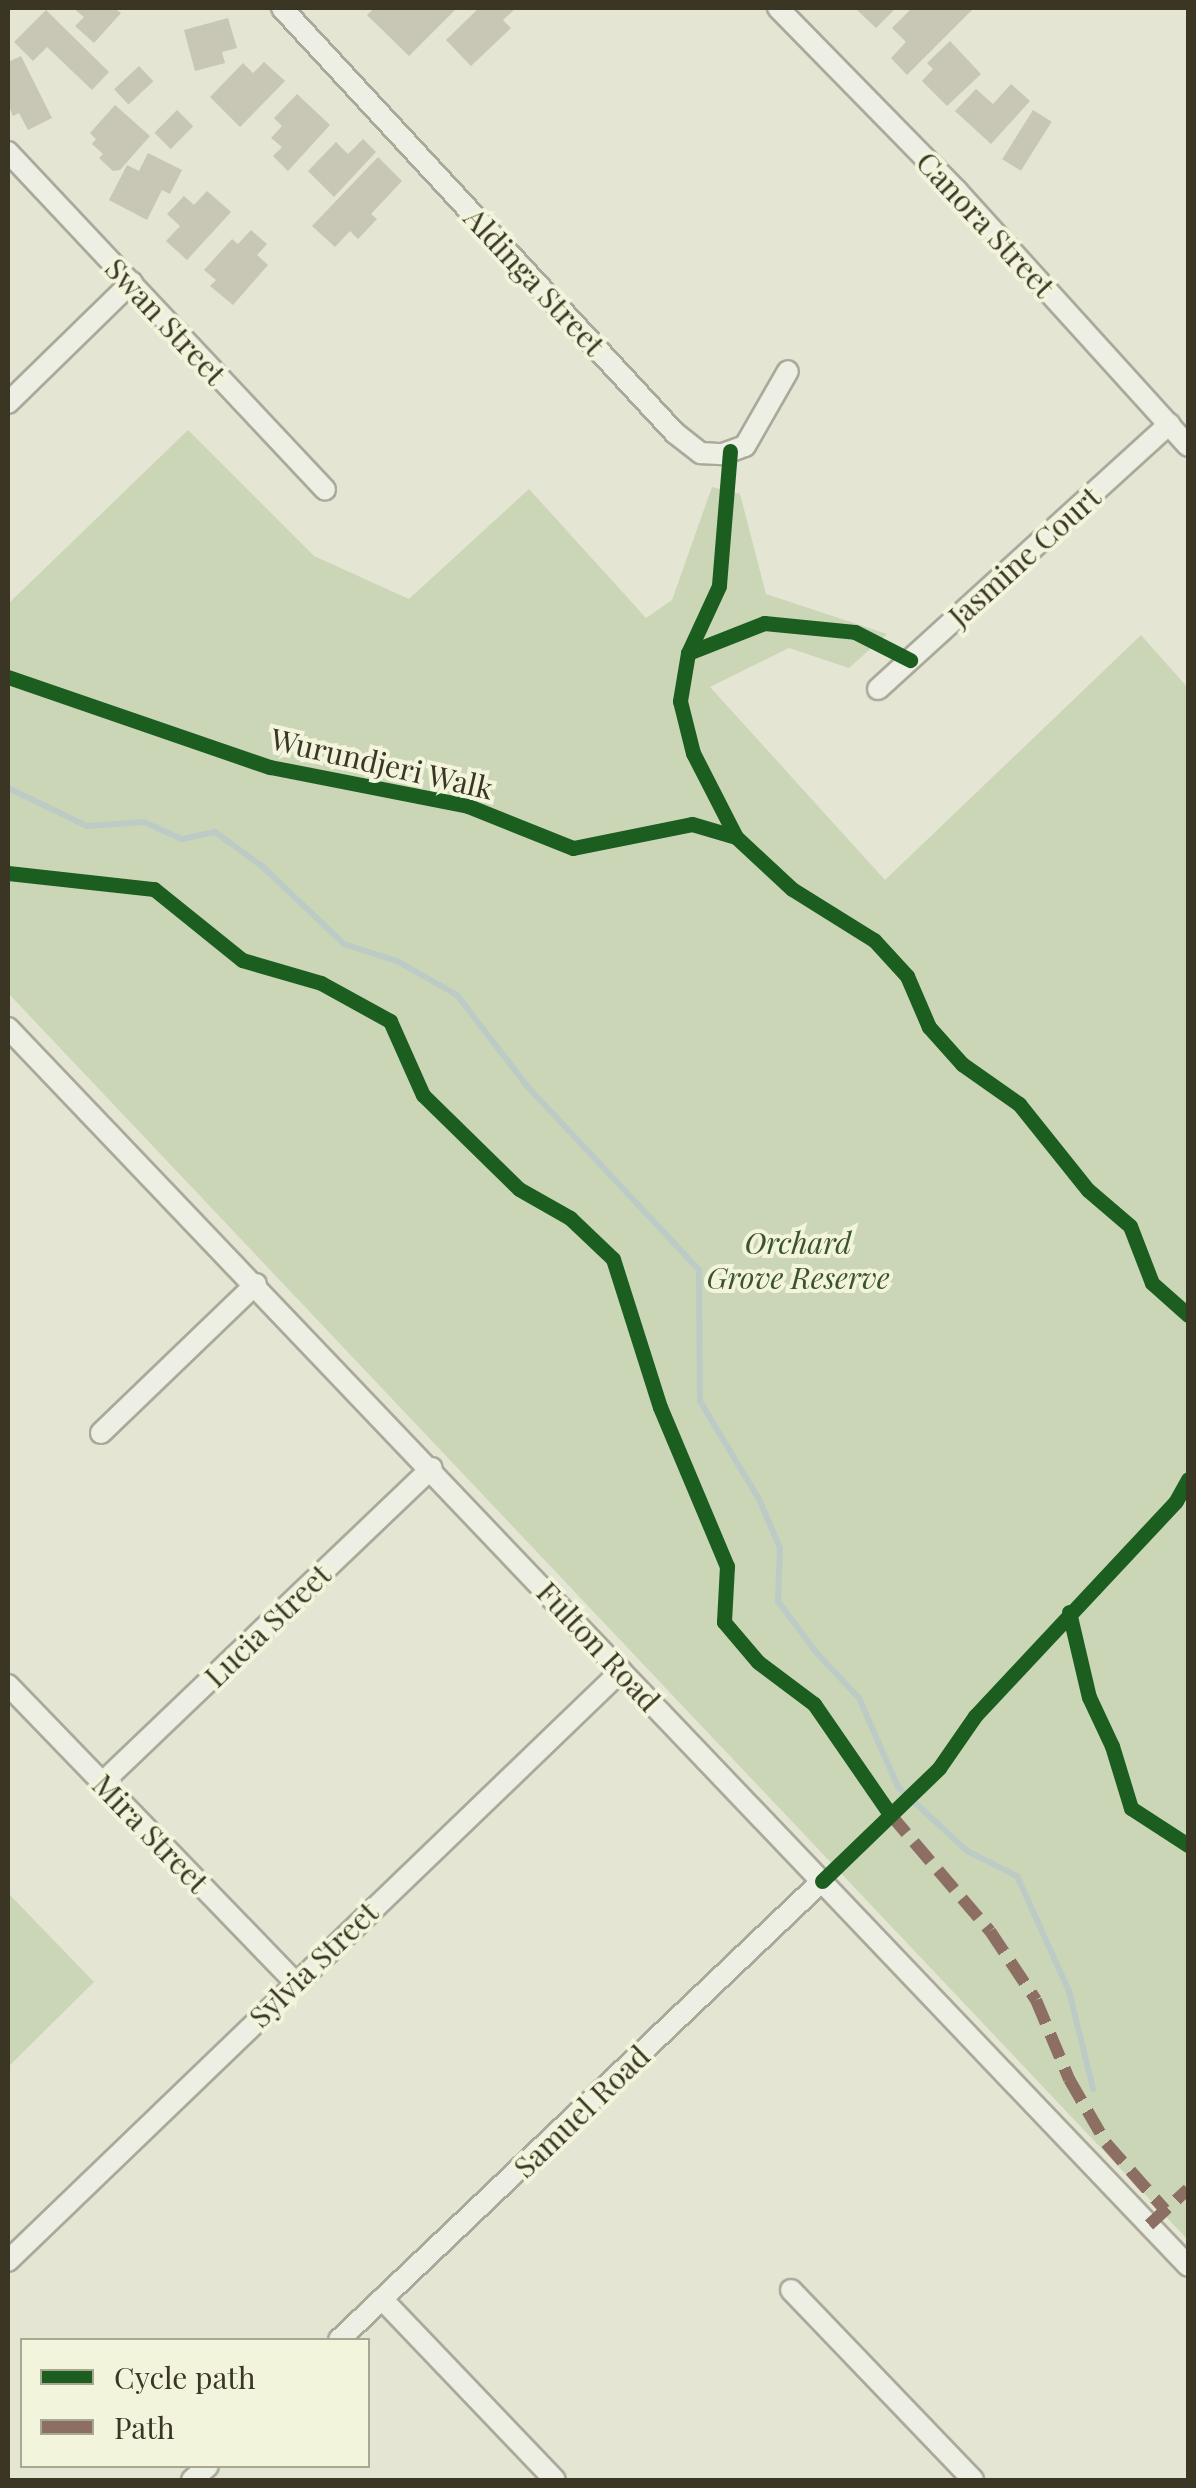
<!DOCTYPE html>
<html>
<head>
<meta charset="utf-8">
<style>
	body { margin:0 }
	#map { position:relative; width:1196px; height:2488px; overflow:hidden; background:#e4e5d3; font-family:"Playfair Display",serif }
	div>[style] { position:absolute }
	.green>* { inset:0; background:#cbd6b7 }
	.stream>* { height:6px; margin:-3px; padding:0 3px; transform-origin:3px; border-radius:3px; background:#bdcbc6 }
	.building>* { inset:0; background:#c8c6b4; transform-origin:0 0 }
	.roads { filter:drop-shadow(2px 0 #aaaa9b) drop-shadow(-2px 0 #aaaa9b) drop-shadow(0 2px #aaaa9b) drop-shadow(0 -2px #aaaa9b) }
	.street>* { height:20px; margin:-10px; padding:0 10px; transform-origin:10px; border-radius:10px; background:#edeee4 }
	.quiet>* { height:12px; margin-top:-6px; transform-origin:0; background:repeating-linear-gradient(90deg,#8d6e63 0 25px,transparent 0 37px) }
	.cycleway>* { height:15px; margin:-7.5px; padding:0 7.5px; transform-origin:7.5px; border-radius:7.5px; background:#1b5e20 }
	span { translate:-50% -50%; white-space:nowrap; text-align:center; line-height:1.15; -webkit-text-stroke:8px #f2f4db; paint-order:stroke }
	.street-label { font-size:30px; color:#3a3623 }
	.park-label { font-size:30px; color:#3c542b; font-style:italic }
	.frame { position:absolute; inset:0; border:10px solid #3a3623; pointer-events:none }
	.legend { position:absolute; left:20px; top:2338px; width:350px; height:130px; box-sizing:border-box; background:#f2f4db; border:2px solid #a8a891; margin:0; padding:12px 18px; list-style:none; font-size:30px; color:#3a3623 }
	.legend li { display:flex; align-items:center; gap:20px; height:50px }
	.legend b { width:50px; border:2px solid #a8a891 }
</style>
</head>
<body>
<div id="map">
	<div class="green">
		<i style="clip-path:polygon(188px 430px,314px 556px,409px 599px,529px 489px,646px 618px,672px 600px,712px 487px,740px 494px,766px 594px,887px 634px,849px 668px,789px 648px,710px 687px,885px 880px,1141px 635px,1188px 688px,1188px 2240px,8px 993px,8px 604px)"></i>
		<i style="clip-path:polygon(8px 1893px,94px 1982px,8px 2067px)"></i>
	</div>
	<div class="stream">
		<i style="left:8px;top:788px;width:88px;rotate:25.7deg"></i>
		<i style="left:87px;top:826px;width:57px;rotate:-4deg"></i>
		<i style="left:144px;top:822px;width:42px;rotate:24.1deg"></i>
		<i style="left:182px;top:839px;width:34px;rotate:-12deg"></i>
		<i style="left:215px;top:832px;width:58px;rotate:35.9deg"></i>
		<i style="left:262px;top:866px;width:113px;rotate:43.6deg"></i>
		<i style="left:344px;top:944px;width:56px;rotate:17.8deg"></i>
		<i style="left:397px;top:961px;width:69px;rotate:29.5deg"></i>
		<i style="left:457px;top:995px;width:115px;rotate:52.4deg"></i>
		<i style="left:527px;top:1086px;width:252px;rotate:46.9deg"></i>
		<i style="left:699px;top:1270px;width:131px;rotate:89.6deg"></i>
		<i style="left:700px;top:1401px;width:114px;rotate:59deg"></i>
		<i style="left:759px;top:1499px;width:53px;rotate:66.8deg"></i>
		<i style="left:780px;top:1548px;width:53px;rotate:92.2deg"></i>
		<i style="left:778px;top:1601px;width:62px;rotate:53.5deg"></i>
		<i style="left:815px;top:1651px;width:64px;rotate:46.9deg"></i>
		<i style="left:859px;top:1698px;width:97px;rotate:66.3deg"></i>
		<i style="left:898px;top:1787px;width:94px;rotate:42.8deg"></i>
		<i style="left:967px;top:1851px;width:56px;rotate:26.6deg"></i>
		<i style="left:1017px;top:1876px;width:126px;rotate:65.7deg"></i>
		<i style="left:1069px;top:1991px;width:101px;rotate:76.2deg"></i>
	</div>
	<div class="building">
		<i style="clip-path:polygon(73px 8px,114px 8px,121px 13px,94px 43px,75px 26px,84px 17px)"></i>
		<i style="clip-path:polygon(374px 8px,457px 8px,409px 56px,367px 15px)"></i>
		<i style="clip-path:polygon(479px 8px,516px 8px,503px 20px,511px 28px,471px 66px,446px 40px)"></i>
		<i style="clip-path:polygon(855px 8px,896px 8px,876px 28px)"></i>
		<i style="clip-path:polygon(912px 8px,974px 8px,907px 75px,891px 58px,906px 42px,892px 28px)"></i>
		<i style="clip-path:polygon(46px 10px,109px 72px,92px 90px,47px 47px,33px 61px,14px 42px)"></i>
		<i style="clip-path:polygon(228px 18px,237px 48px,222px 52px,225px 63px,195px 71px,184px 30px)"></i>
		<i style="clip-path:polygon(950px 41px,981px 74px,947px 106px,922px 81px,933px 69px,927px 63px)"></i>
		<i style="clip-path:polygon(21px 56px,52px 118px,28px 130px,19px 113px,13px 116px,8px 104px,8px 62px)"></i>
		<i style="clip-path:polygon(264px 62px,285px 81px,240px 127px,210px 97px,243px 63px,253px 73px)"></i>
		<i style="left:139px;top:66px;width:21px;height:34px;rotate:47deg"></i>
		<i style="clip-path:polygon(1011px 84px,1030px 101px,991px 144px,955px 111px,976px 89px,993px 104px)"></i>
		<i style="clip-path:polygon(297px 94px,330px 125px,288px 171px,273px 156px,282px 147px,271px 138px,282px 126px,274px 118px)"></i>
		<i style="clip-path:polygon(115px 105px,150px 136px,120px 170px,113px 171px,99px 158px,103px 154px,92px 144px,96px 139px,90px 133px)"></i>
		<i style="left:177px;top:110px;width:23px;height:32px;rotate:45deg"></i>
		<i style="left:1033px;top:110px;width:22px;height:58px;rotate:32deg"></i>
		<i style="clip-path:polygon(363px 139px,376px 152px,334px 197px,308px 171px,336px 142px,348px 154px)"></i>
		<i style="clip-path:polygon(148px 153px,182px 170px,170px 194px,162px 190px,147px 220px,109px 200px,127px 165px,139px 171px)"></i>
		<i style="clip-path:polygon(378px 157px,402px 181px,371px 214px,377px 219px,358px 239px,350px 231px,335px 247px,312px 226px)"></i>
		<i style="clip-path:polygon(207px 191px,231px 212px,187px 260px,166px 241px,180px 226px,167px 214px,184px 196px,194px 205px)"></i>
		<i style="clip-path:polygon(251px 230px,267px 244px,257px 255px,268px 265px,233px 305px,210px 286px,216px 280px,204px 270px,232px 239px,238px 244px)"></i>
	</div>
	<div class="roads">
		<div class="street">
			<i style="left:282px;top:8px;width:579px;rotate:47.24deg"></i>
			<i style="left:675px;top:433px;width:33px;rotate:38deg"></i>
			<i style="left:701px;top:453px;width:22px;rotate:3deg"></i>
			<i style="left:723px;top:454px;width:23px;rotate:-20deg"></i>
			<i style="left:745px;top:446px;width:86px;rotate:-60.2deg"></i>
			<i style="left:778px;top:8px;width:256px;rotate:45.6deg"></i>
			<i style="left:957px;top:191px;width:344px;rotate:47.8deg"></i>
			<i style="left:8px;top:152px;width:463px;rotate:46.8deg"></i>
			<i style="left:8px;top:403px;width:173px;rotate:-44.3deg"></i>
			<i style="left:878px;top:689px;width:394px;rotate:-42.3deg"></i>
			<i style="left:8px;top:1028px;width:1710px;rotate:46.37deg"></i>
			<i style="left:101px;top:1433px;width:215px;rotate:-43.9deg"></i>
			<i style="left:8px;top:1685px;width:412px;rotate:46deg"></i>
			<i style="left:102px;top:1783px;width:456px;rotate:-43.7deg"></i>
			<i style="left:8px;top:2261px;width:851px;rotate:-43.9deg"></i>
			<i style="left:791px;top:2290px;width:263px;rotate:46.2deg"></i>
			<i style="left:382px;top:2299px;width:250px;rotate:46.3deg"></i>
			<i style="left:339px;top:2340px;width:666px;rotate:-43.54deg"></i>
			<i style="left:192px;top:2480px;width:21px;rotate:-41deg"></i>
		</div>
	</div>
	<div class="quiet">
		<i style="left:890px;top:1814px;width:154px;rotate:49.5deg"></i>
		<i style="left:990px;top:1931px;width:83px;rotate:56.3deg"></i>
		<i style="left:1036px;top:2000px;width:86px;rotate:67.3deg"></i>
		<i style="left:1069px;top:2079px;width:74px;rotate:60deg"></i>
		<i style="left:1106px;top:2143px;width:89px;rotate:48.6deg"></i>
		<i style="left:1149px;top:2225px;width:53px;rotate:-42.7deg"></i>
	</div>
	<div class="cycleway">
		<i style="left:730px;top:451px;width:135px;rotate:94.7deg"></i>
		<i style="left:719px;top:586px;width:74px;rotate:114.8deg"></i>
		<i style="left:688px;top:653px;width:49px;rotate:99.5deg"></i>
		<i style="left:680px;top:701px;width:54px;rotate:76deg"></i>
		<i style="left:693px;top:753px;width:94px;rotate:62.9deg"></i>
		<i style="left:688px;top:653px;width:82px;rotate:-21.5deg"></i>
		<i style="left:764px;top:623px;width:91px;rotate:5.6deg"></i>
		<i style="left:855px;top:632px;width:62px;rotate:27deg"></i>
		<i style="left:8px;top:677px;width:277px;rotate:19deg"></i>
		<i style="left:270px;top:767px;width:202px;rotate:11.1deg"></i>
		<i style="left:468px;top:806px;width:113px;rotate:21.8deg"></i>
		<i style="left:573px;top:848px;width:121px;rotate:-11.4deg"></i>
		<i style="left:692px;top:824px;width:46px;rotate:16.5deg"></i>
		<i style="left:736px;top:837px;width:76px;rotate:42.9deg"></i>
		<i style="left:792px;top:889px;width:97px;rotate:31.9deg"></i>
		<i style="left:874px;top:940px;width:49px;rotate:47.5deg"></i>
		<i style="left:907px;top:976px;width:56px;rotate:66.7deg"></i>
		<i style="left:929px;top:1027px;width:50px;rotate:48.3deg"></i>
		<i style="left:962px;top:1064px;width:70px;rotate:35.1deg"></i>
		<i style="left:1019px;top:1104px;width:110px;rotate:51.3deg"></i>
		<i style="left:1088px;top:1190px;width:55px;rotate:40.6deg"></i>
		<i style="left:1130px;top:1226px;width:61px;rotate:68.9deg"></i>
		<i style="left:1152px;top:1283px;width:48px;rotate:41.6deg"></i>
		<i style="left:8px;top:873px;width:147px;rotate:6.3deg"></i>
		<i style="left:154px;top:889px;width:113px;rotate:38.9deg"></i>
		<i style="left:242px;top:960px;width:82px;rotate:16.2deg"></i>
		<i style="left:321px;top:983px;width:79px;rotate:28.8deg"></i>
		<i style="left:390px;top:1021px;width:81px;rotate:66deg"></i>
		<i style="left:423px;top:1095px;width:134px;rotate:44.4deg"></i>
		<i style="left:519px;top:1189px;width:59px;rotate:29.6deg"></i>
		<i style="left:570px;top:1218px;width:59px;rotate:43.6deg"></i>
		<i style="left:613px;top:1259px;width:155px;rotate:72.4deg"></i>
		<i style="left:660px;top:1407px;width:173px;rotate:67.2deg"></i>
		<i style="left:727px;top:1566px;width:56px;rotate:93.1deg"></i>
		<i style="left:724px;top:1622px;width:52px;rotate:49.6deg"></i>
		<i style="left:758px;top:1662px;width:70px;rotate:36.9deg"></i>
		<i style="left:814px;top:1704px;width:134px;rotate:55.4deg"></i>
		<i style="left:1069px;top:1612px;width:87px;rotate:76.8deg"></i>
		<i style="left:1089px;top:1697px;width:54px;rotate:64.9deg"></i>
		<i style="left:1112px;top:1746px;width:65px;rotate:73deg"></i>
		<i style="left:1131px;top:1808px;width:68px;rotate:33deg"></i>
		<i style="left:822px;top:1881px;width:163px;rotate:-44deg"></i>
		<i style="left:939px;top:1768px;width:63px;rotate:-55.3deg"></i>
		<i style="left:975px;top:1716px;width:294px;rotate:-46.9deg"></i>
		<i style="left:1176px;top:1501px;width:25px;rotate:-61deg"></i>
	</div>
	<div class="street-label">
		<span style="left:986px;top:224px;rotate:47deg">Canora Street</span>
		<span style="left:535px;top:281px;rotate:47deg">Aldinga Street</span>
		<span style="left:166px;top:321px;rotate:47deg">Swan Street</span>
		<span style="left:1024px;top:556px;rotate:-42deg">Jasmine Court</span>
		<span style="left:382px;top:763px;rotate:13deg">Wurundjeri Walk</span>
		<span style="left:267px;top:1625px;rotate:-44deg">Lucia Street</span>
		<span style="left:599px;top:1646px;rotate:47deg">Fulton Road</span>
		<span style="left:151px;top:1833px;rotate:46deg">Mira Street</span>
		<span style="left:313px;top:1964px;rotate:-44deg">Sylvia Street</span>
		<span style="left:581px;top:2111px;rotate:-44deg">Samuel Road</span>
	</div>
	<div class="park-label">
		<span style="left:798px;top:1259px">Orchard<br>Grove Reserve</span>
	</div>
	<div class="frame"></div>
	<ul class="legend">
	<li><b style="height:12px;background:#1b5e20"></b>Cycle path</li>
	<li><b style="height:12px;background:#8d6e63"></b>Path</li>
	</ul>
</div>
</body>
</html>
